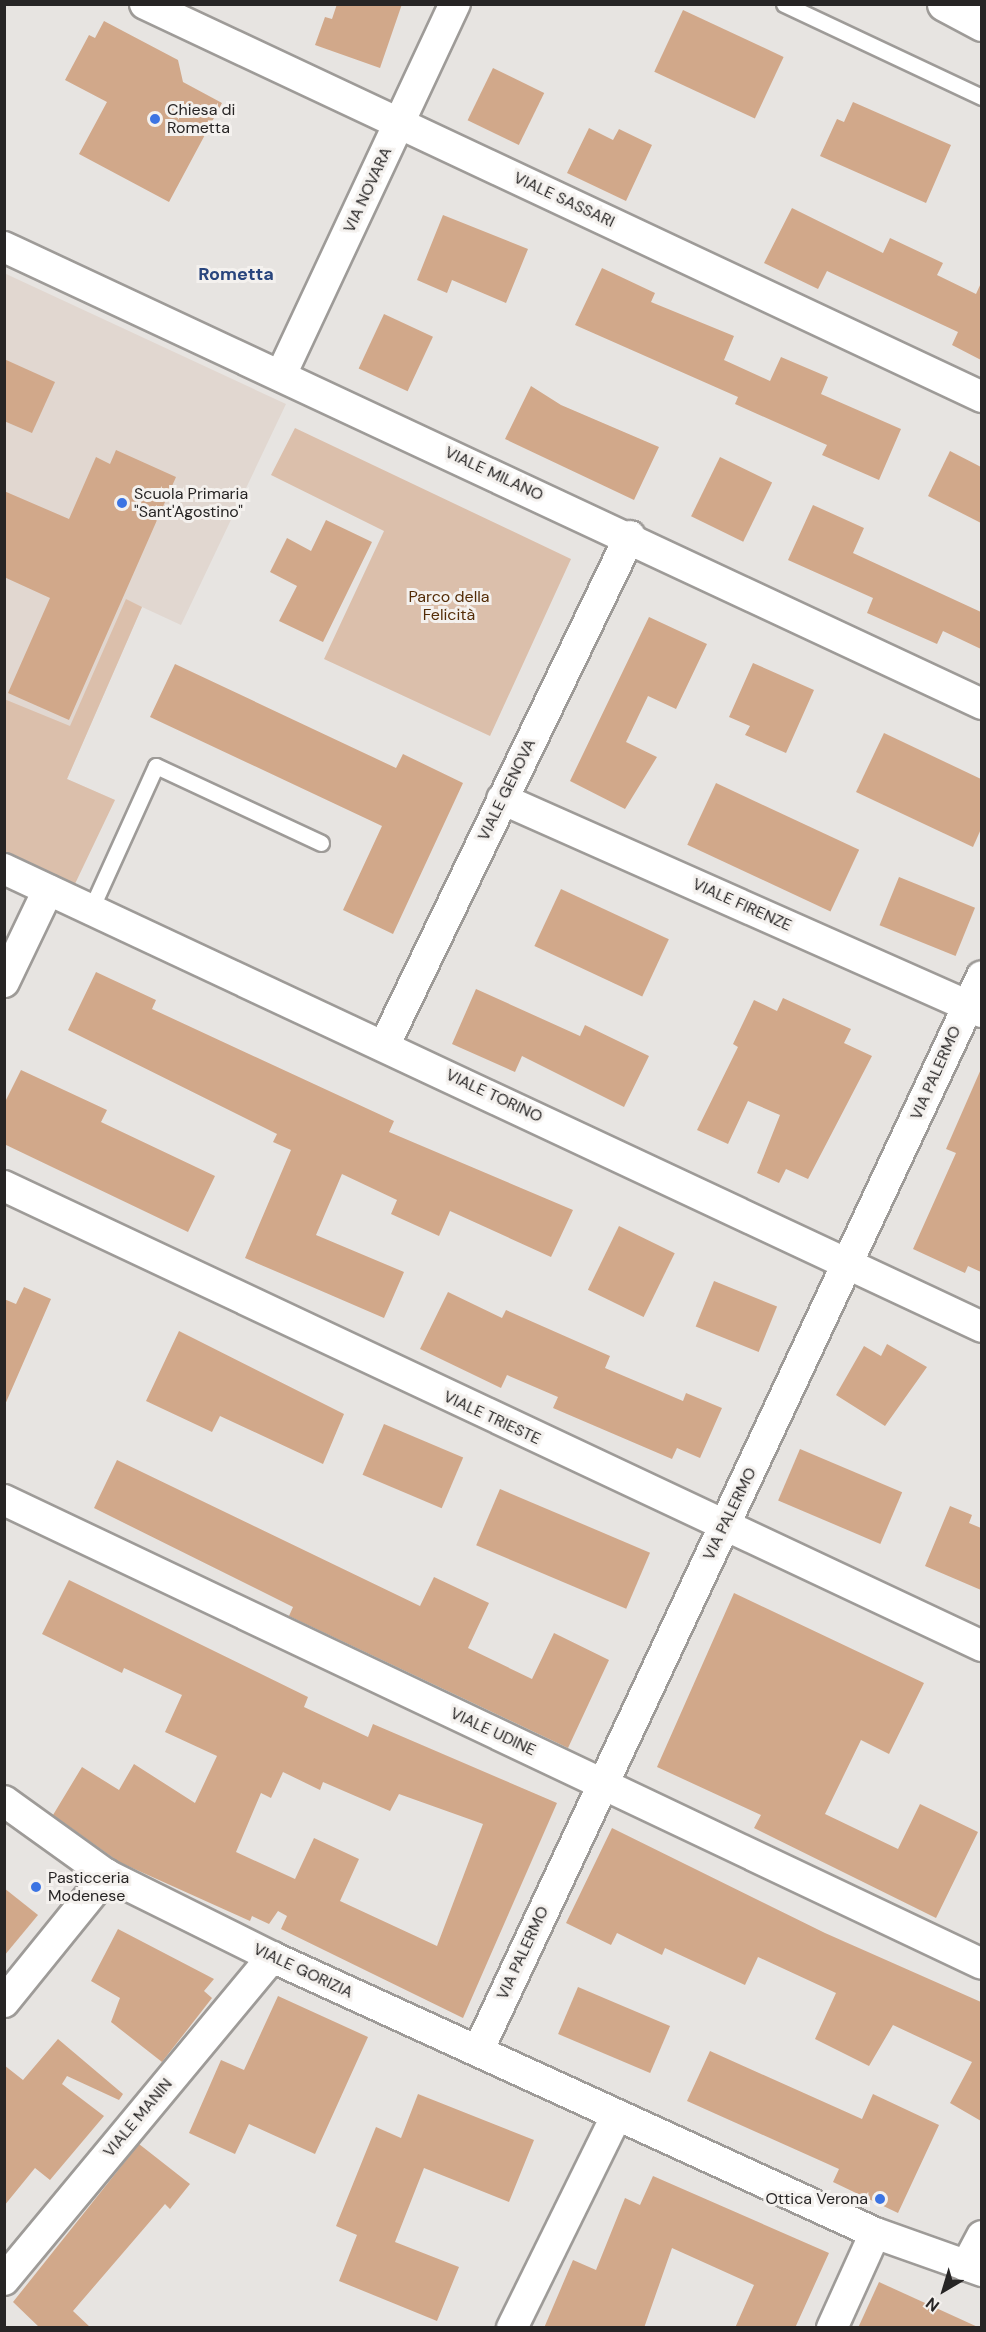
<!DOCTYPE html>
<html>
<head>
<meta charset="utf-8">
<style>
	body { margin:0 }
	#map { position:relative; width:986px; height:2332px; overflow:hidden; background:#e7e4e1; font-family:"DM Sans",sans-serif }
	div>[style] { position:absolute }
	.built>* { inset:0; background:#e1d7d0 }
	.green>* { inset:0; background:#dbbfab }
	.building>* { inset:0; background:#d1a88a; transform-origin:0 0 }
	.roads { filter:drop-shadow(2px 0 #9e9b98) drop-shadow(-2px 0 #9e9b98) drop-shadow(0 2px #9e9b98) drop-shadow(0 -2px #9e9b98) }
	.lane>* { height:15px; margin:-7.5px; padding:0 7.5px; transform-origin:7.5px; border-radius:7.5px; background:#fff }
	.street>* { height:30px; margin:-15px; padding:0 15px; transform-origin:15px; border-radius:15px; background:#fff }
	.secondary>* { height:33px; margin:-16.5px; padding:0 16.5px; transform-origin:16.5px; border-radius:16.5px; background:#fff }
	.dots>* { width:16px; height:16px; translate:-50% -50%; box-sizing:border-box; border:3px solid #f4f1ee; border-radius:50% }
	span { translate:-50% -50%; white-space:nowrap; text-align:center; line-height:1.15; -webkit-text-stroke:6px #f4f1ee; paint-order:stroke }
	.poi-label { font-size:16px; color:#272525 }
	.left { translate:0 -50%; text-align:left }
	.right { translate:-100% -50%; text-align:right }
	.street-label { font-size:16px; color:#272525 }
	.park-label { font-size:16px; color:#532c07 }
	.neighbourhood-label { font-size:18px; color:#29457d; font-weight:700 }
	.frame { position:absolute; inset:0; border:6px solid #272525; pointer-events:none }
	.north { position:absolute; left:914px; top:2260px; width:60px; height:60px; -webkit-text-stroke:4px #f4f1ee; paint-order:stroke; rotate:218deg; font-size:16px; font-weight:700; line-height:24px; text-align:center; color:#272525 }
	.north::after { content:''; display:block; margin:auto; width:21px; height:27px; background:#272525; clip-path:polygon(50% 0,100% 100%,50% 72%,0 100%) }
</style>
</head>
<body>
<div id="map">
	<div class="built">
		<i style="clip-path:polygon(4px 273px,286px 404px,181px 625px,142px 607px,67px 779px,115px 800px,5px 855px)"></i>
	</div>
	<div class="green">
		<i style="clip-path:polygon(295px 428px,571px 559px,490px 736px,324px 659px,384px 531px,271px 475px)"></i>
		<i style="clip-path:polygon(126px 599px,142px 607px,67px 779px,115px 800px,73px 888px,5px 855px,4px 699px,70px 726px)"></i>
	</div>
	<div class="building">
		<i style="clip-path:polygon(337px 4px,402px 4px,380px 68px,315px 45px,325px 17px,332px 19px)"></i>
		<i style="left:683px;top:10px;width:111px;height:68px;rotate:25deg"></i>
		<i style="clip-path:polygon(104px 21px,178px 60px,183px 82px,222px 103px,169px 202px,79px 154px,107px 102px,65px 80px,89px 35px,95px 38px)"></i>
		<i style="left:493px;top:68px;width:57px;height:58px;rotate:26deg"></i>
		<i style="clip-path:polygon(853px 102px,951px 145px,926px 203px,820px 156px,837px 119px,844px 122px)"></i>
		<i style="clip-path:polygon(589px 128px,613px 140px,619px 129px,652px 145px,626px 201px,567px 173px)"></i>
		<i style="clip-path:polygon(792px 208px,883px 253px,890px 238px,943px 263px,937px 275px,976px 294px,981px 283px,981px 360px,952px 345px,958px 332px,827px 271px,818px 289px,764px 263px)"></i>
		<i style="clip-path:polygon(443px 215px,528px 249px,506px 303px,452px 280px,447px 293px,417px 280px)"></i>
		<i style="clip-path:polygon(602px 268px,655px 293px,651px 302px,734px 336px,724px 360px,770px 381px,781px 357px,828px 377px,821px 394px,901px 429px,879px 480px,822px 455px,827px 445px,735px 404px,738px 397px,575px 325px)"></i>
		<i style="left:384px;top:314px;width:54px;height:60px;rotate:25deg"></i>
		<i style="clip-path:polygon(4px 359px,55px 382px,32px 433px,4px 421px)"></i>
		<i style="clip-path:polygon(531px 386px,561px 405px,659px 447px,634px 500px,505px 439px)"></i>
		<i style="clip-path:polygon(116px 450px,176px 477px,69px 720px,8px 693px,50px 598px,4px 577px,4px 491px,69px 519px,96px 457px,110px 464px)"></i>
		<i style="clip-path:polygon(950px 451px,981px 467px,981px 523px,928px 496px)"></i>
		<i style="left:720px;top:457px;width:58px;height:66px;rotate:26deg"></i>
		<i style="clip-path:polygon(813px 505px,864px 528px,853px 553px,981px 612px,981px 649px,943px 631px,937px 644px,867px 613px,873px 598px,788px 560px)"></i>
		<i style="clip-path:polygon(326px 520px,372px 542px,323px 642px,279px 621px,297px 586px,270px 572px,287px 538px,311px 551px)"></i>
		<i style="clip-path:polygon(649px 617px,707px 644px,676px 709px,648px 696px,626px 742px,657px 757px,625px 809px,570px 781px)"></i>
		<i style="clip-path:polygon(753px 663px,814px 690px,786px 753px,745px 735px,750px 726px,729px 717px)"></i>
		<i style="clip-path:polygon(175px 664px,396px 768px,403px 754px,463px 783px,393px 934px,343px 910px,382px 826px,150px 717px)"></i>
		<i style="clip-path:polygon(884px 733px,981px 779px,981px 829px,973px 847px,856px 792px)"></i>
		<i style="left:716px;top:783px;width:158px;height:68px;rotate:25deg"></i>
		<i style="left:899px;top:877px;width:82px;height:52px;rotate:22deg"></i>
		<i style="left:561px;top:889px;width:119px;height:63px;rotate:25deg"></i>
		<i style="clip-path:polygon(96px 972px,156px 1000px,152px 1009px,394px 1121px,389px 1132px,573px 1210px,551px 1257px,450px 1211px,439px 1236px,391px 1214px,397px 1200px,342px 1174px,316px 1235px,404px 1272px,384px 1318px,245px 1258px,291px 1150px,273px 1142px,277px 1134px,68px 1030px)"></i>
		<i style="clip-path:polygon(476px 989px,580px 1036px,585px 1025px,649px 1056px,624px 1107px,522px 1056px,515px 1072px,452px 1044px)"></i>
		<i style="clip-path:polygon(783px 998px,851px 1029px,844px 1043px,872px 1056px,808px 1179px,786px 1169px,779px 1183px,757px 1173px,780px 1115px,748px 1101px,728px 1144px,697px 1130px,738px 1047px,733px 1044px,754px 1000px,777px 1011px)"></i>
		<i style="clip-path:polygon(981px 1069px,981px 1272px,968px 1266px,965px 1273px,913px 1249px,956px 1153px,946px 1149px)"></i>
		<i style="clip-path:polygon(21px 1070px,107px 1110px,101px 1122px,215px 1176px,188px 1232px,4px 1144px,4px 1104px)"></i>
		<i style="left:619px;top:1226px;width:62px;height:71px;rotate:26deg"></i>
		<i style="left:714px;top:1281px;width:68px;height:49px;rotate:22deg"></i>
		<i style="clip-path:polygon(24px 1287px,51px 1299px,4px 1407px,4px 1299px,16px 1304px)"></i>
		<i style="clip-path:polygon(448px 1292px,502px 1318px,506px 1310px,610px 1356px,605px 1368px,683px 1401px,686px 1393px,722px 1408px,700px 1458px,677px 1448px,672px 1459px,553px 1408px,558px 1397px,507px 1375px,501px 1388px,420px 1349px)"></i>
		<i style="clip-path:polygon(179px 1331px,344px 1414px,323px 1464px,220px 1416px,212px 1432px,146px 1401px)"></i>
		<i style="clip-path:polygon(887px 1344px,927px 1367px,885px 1426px,836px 1395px,864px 1346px,881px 1356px)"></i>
		<i style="left:384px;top:1424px;width:86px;height:55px;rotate:23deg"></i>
		<i style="left:800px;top:1449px;width:111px;height:56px;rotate:23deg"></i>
		<i style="clip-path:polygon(117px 1460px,420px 1606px,434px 1577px,489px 1603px,468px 1648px,532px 1679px,554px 1633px,609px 1660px,568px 1748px,289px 1616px,293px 1607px,94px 1508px)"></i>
		<i style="left:500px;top:1489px;width:163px;height:61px;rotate:23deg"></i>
		<i style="clip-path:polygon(950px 1506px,972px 1515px,969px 1523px,981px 1528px,981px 1590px,925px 1566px)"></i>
		<i style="clip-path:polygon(evenodd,69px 1580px,308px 1697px,304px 1707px,368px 1737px,373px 1724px,557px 1803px,463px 2018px,281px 1929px,287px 1916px,278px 1911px,269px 1924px,252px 1916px,250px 1921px,119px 1862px,53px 1815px,82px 1767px,119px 1790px,134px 1764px,195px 1803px,217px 1756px,165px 1732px,182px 1695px,124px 1668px,122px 1673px,42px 1634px,69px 1580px,283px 1772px,320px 1790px,323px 1782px,390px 1811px,399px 1794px,483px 1824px,437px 1946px,340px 1901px,359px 1859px,314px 1838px,295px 1879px,236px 1852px,261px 1793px,271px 1798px,283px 1772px)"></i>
		<i style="clip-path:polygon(734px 1593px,924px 1683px,889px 1754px,861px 1740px,825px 1814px,898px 1849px,920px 1804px,978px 1832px,936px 1918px,754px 1828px,761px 1815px,657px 1767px)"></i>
		<i style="clip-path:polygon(612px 1828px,825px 1933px,981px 2002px,981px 2121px,950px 2103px,972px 2062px,893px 2025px,869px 2066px,815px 2039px,836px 1993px,758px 1957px,745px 1985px,665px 1948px,662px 1955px,617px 1933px,611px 1945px,566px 1923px)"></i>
		<i style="clip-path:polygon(4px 1888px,38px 1915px,4px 1956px)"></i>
		<i style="clip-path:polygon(118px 1929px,214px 1979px,204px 1991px,212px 1998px,162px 2062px,111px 2022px,120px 1998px,91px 1981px)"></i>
		<i style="left:578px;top:1987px;width:100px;height:51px;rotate:23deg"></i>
		<i style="clip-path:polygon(278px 1996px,368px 2037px,315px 2154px,249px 2124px,235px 2154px,189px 2133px,221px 2060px,244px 2070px)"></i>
		<i style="clip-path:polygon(58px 2039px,123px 2094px,119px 2100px,67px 2076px,62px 2084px,104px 2116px,50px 2180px,35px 2168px,4px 2206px,4px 2065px,23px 2080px)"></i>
		<i style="clip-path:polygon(710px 2051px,862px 2119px,873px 2094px,939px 2125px,898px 2213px,833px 2182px,839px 2169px,687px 2101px)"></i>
		<i style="clip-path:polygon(418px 2094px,534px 2140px,509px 2202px,424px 2168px,395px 2242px,459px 2267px,437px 2321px,339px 2281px,357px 2235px,336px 2226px,376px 2127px,401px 2138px)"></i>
		<i style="clip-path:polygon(139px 2144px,190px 2184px,170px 2209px,165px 2204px,73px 2311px,91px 2328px,40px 2328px,13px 2302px)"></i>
		<i style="clip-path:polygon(653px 2176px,829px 2253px,795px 2328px,735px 2328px,754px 2285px,672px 2248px,644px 2328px,544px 2328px,573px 2260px,596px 2270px,625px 2198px,640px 2205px)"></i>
		<i style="clip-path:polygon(879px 2282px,980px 2328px,858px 2328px)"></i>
	</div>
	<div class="roads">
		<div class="lane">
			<i style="left:784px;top:4px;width:219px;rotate:25.2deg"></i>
			<i style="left:91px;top:909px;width:157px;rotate:-65.6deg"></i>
			<i style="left:156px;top:766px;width:182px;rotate:25deg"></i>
		</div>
		<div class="street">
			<i style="left:145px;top:4px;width:925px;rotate:25.15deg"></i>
			<i style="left:4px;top:247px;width:1080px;rotate:25.05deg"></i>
			<i style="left:281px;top:375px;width:410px;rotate:-64.9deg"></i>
			<i style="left:502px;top:799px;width:525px;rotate:23.93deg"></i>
			<i style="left:4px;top:869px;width:1080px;rotate:25.09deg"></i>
			<i style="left:4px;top:982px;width:102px;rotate:-64.4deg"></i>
			<i style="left:385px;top:1044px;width:564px;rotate:-64.25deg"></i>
			<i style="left:4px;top:1186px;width:1081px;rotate:25.19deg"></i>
			<i style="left:4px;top:1500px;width:1082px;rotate:25.38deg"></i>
			<i style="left:4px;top:1801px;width:127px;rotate:35.7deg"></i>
			<i style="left:107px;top:1875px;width:184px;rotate:26.4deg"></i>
			<i style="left:272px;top:1957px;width:663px;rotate:24.59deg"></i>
			<i style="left:875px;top:2233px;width:114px;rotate:19.6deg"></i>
			<i style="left:4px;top:2002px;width:164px;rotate:-51deg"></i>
			<i style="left:478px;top:2051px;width:1187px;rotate:-64.88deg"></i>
			<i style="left:966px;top:2266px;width:34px;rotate:-62deg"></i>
			<i style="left:4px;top:2280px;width:420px;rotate:-50.3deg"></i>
			<i style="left:512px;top:2328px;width:235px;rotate:-63.8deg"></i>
			<i style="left:832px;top:2328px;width:104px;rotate:-65.6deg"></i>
		</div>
		<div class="secondary">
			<i style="left:944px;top:4px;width:43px;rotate:27.8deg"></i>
		</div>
	</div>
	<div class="dots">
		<i style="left:155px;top:119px;background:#3c74e3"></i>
		<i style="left:122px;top:503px;background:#3c74e3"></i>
		<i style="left:36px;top:1887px;background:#3c74e3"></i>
		<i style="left:880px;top:2199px;background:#3c74e3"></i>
	</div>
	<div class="poi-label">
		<span class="left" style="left:167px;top:119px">Chiesa di<br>Rometta</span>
		<span class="left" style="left:134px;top:503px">Scuola Primaria<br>"Sant'Agostino"</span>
		<span class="left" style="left:48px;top:1887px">Pasticceria<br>Modenese</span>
		<span class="right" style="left:868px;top:2199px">Ottica Verona</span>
	</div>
	<div class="street-label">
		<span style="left:368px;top:190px;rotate:-65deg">VIA NOVARA</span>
		<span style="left:564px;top:200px;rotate:25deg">VIALE SASSARI</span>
		<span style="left:494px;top:474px;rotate:25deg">VIALE MILANO</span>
		<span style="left:507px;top:790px;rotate:-64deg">VIALE GENOVA</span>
		<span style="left:742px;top:905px;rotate:24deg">VIALE FIRENZE</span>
		<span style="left:936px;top:1073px;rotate:-66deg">VIA PALERMO</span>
		<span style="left:494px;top:1096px;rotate:25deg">VIALE TORINO</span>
		<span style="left:492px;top:1418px;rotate:25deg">VIALE TRIESTE</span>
		<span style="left:730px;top:1514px;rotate:-64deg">VIA PALERMO</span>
		<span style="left:493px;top:1732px;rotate:25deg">VIALE UDINE</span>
		<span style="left:523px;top:1953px;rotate:-65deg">VIA PALERMO</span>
		<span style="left:303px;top:1971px;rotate:25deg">VIALE GORIZIA</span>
		<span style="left:138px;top:2118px;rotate:-50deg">VIALE MANIN</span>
	</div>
	<div class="park-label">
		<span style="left:449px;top:606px">Parco della<br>Felicità</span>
	</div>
	<div class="neighbourhood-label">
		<span style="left:236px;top:274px">Rometta</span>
	</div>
	<div class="frame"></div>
	<div class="north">N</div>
</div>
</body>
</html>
